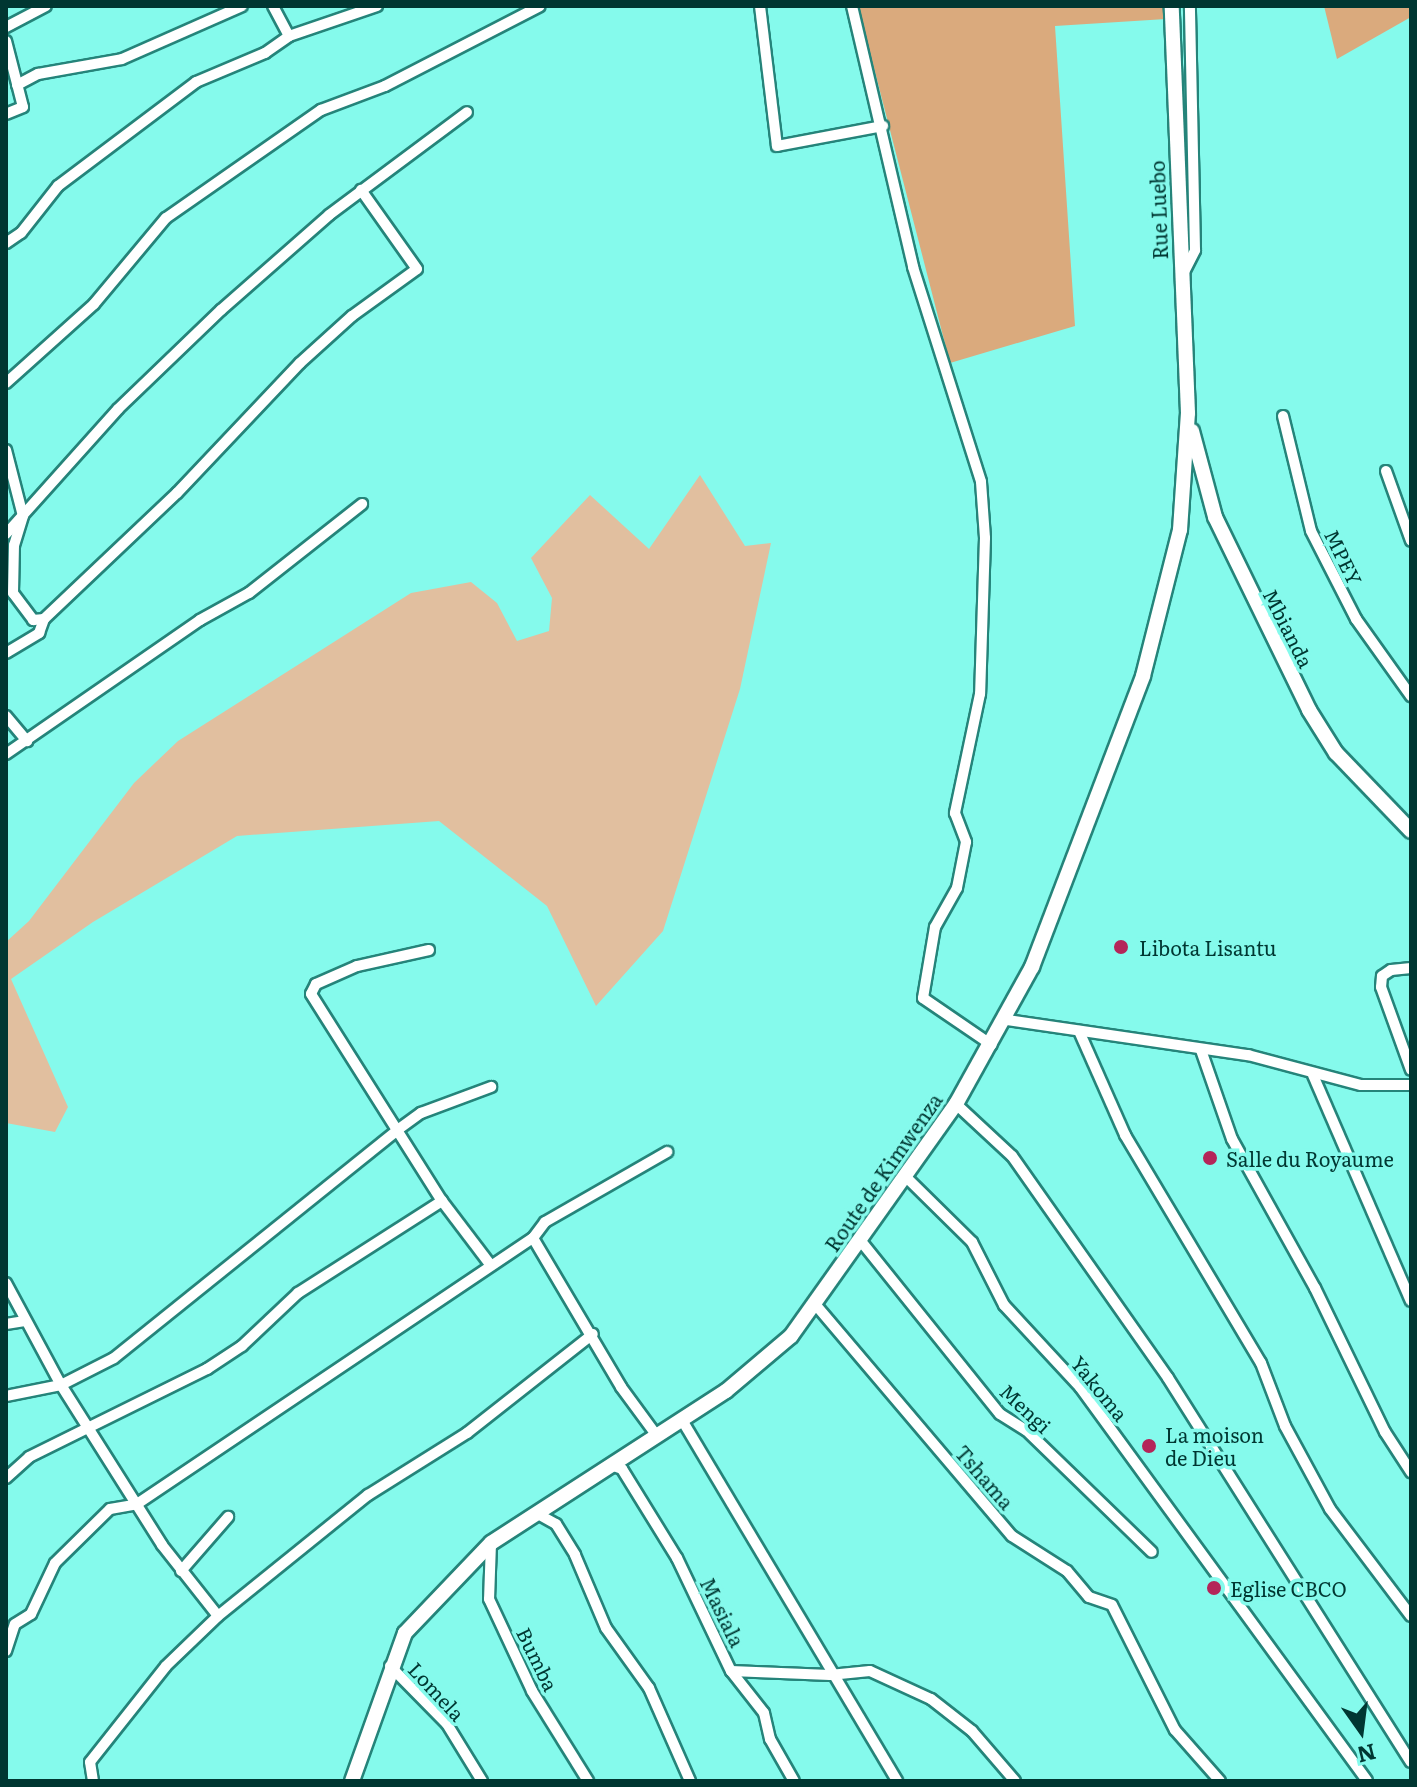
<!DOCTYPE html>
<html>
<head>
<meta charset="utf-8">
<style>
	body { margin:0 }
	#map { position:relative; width:1417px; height:1787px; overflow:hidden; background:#85faec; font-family:Literata,serif }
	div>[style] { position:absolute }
	.green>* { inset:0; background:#e1bf9f }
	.forest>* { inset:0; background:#daaa7d }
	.roads { filter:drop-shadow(2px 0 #25847a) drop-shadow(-2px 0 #25847a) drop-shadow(0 2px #25847a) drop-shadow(0 -2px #25847a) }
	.street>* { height:10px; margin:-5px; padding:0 5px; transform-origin:5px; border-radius:5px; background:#fff }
	.secondary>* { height:14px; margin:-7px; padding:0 7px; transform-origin:7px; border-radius:7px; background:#fff }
	.dots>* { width:22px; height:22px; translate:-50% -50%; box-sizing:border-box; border:4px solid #85faec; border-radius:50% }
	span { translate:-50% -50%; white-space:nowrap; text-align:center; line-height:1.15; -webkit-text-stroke:7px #85faec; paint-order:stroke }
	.street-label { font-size:20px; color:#003732 }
	.poi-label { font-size:20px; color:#003732 }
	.left { translate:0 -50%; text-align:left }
	.frame { position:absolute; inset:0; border:8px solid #003732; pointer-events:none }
	.north { position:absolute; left:1321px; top:1691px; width:80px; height:80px; -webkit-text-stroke:6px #85faec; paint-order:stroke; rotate:166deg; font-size:22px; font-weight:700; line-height:32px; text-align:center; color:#003732 }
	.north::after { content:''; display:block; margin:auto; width:28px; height:36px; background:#003732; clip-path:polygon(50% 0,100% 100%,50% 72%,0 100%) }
</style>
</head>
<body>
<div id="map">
	<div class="green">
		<i style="clip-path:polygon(700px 475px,745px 546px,771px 543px,740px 689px,663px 931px,596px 1006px,547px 906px,439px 821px,237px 836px,93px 922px,11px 979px,68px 1107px,55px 1132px,6px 1123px,6px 942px,29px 921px,134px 783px,178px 741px,411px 593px,471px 582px,497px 603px,517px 641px,549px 631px,552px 598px,531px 558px,590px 495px,649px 549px)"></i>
	</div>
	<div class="forest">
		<i style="clip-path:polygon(858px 6px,1166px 6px,1166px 19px,1055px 26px,1075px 326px,950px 363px)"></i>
		<i style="clip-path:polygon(1324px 6px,1411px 6px,1411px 17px,1337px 59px)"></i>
	</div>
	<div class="roads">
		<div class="street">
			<i style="left:273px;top:6px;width:34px;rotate:62deg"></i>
			<i style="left:760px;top:6px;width:141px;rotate:83.1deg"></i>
			<i style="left:777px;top:146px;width:108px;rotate:-10.7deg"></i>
			<i style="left:852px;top:6px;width:268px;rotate:76.8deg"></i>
			<i style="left:913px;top:267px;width:225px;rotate:72.4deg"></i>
			<i style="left:981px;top:482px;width:56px;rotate:85.9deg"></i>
			<i style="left:985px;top:538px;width:156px;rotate:91.8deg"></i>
			<i style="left:980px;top:694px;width:122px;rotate:101.9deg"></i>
			<i style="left:955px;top:813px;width:31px;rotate:69deg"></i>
			<i style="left:966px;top:842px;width:47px;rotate:101.1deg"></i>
			<i style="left:957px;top:888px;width:45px;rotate:119.4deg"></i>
			<i style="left:935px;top:927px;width:72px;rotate:99.6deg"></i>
			<i style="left:923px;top:998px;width:83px;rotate:34.3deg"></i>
			<i style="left:6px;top:27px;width:45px;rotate:-27.7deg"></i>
			<i style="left:6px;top:41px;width:68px;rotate:75.6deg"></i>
			<i style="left:23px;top:107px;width:18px;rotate:158deg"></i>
			<i style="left:17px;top:85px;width:24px;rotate:-28deg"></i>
			<i style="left:38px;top:74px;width:85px;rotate:-10.1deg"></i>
			<i style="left:122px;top:59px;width:131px;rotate:-23.8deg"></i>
			<i style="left:6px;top:243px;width:18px;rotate:-34deg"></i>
			<i style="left:21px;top:233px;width:60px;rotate:-51.8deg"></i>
			<i style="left:58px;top:186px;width:173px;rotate:-37deg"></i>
			<i style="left:196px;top:82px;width:75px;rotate:-22.8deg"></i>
			<i style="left:265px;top:53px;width:29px;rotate:-35deg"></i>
			<i style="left:289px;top:36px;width:93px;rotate:-18.8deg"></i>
			<i style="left:1182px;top:276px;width:29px;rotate:-63deg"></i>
			<i style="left:1195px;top:250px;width:244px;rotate:-91.2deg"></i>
			<i style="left:6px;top:383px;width:118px;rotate:-41.9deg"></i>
			<i style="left:94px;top:304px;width:112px;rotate:-50.1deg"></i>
			<i style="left:166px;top:218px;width:189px;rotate:-34.9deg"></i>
			<i style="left:321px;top:110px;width:68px;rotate:-20.6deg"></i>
			<i style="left:385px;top:86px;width:174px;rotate:-27.3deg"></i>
			<i style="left:1283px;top:416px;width:118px;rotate:76.3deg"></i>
			<i style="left:1311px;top:531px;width:99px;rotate:62.9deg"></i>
			<i style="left:1356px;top:619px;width:95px;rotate:54.5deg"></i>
			<i style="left:6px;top:450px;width:68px;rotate:75.6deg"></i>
			<i style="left:23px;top:516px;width:30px;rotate:107deg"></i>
			<i style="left:14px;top:545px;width:48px;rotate:91.2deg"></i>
			<i style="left:13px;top:593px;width:34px;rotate:53deg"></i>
			<i style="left:33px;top:620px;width:11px;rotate:-5deg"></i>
			<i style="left:1386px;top:471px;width:74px;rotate:70.3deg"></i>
			<i style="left:6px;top:534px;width:168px;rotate:-48.1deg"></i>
			<i style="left:118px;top:409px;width:143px;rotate:-43.9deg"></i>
			<i style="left:221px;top:310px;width:144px;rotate:-41.3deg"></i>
			<i style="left:329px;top:215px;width:172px;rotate:-36.7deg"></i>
			<i style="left:6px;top:653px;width:39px;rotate:-31deg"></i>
			<i style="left:39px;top:633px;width:15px;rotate:-70deg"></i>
			<i style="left:44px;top:619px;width:183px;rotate:-43.5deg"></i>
			<i style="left:177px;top:493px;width:179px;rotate:-46.6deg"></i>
			<i style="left:300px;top:363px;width:70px;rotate:-42.1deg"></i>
			<i style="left:352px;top:316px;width:80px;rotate:-35.9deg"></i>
			<i style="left:417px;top:269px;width:97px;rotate:-125.3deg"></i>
			<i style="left:6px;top:716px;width:33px;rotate:50deg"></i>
			<i style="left:6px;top:754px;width:236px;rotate:-34.6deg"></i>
			<i style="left:200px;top:620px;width:56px;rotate:-28.9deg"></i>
			<i style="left:249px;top:593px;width:144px;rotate:-38.2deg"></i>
			<i style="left:429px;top:950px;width:74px;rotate:167.5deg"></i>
			<i style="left:357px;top:966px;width:45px;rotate:156.3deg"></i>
			<i style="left:316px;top:984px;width:11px;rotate:117deg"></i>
			<i style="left:311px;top:994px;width:245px;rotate:57.7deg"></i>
			<i style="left:442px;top:1201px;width:78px;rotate:52.8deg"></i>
			<i style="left:1411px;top:968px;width:20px;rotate:174deg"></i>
			<i style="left:1391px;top:970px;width:11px;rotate:146deg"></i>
			<i style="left:1382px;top:976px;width:11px;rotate:95deg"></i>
			<i style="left:1381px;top:987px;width:88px;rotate:70.1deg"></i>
			<i style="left:1007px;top:1020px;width:244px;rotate:8.3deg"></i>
			<i style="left:1248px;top:1055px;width:117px;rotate:14.9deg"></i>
			<i style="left:1361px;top:1085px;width:50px"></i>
			<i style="left:1079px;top:1031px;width:114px;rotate:66.1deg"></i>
			<i style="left:1125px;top:1135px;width:265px;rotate:59.2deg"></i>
			<i style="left:1261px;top:1363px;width:67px;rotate:69.1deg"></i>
			<i style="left:1285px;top:1426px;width:94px;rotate:61.5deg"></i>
			<i style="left:1330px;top:1509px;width:134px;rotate:52.9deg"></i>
			<i style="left:1201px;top:1050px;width:94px;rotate:70.8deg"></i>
			<i style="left:1232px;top:1139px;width:171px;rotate:60.9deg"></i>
			<i style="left:1315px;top:1288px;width:160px;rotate:64.1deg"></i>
			<i style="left:1385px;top:1432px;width:48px;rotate:57deg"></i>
			<i style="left:1313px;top:1075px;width:246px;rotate:66.6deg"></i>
			<i style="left:956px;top:1104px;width:76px;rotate:42.9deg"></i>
			<i style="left:1012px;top:1156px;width:271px;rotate:54.9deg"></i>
			<i style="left:1168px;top:1378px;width:454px;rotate:57.7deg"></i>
			<i style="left:906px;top:1177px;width:93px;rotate:44.6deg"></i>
			<i style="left:972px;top:1242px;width:71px;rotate:63.1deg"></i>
			<i style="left:1004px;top:1305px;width:112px;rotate:47.2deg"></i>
			<i style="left:1080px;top:1387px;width:487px;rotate:53.9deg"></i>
			<i style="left:533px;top:1238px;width:173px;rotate:59.4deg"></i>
			<i style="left:621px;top:1387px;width:61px;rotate:53.7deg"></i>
			<i style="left:860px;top:1240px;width:223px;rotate:51.2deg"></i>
			<i style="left:1000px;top:1414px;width:31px;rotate:32deg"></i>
			<i style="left:1026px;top:1430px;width:175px;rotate:44.1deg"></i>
			<i style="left:6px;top:1283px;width:116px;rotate:61.7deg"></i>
			<i style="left:61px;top:1385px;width:189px;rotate:57.7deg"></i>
			<i style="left:162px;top:1545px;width:90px;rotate:51.7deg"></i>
			<i style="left:815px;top:1304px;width:304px;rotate:49.7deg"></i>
			<i style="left:1012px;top:1536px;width:65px;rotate:32.5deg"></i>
			<i style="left:1067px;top:1571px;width:34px;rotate:50deg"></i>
			<i style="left:1089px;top:1597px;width:24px;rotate:19deg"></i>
			<i style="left:1112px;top:1605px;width:140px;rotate:63.3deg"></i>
			<i style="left:1175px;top:1730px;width:68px;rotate:48.6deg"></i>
			<i style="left:6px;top:1324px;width:19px;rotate:-9deg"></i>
			<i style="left:6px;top:1396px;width:56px;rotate:-11.3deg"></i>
			<i style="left:61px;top:1385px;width:59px;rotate:-27deg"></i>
			<i style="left:114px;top:1358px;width:362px;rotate:-38.8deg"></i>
			<i style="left:396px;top:1131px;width:31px;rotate:-36deg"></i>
			<i style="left:421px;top:1113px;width:75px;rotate:-20.4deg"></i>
			<i style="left:682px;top:1420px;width:420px;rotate:59.2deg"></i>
			<i style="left:611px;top:1465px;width:12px;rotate:20deg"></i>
			<i style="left:622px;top:1469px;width:105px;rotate:58.3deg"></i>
			<i style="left:677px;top:1558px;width:125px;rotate:64.5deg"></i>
			<i style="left:731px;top:1671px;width:53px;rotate:51.8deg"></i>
			<i style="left:764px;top:1713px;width:27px;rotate:77deg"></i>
			<i style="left:770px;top:1739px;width:48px;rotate:60.3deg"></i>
			<i style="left:6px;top:1478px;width:31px;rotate:-42deg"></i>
			<i style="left:29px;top:1457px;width:199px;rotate:-26.3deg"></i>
			<i style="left:207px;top:1369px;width:42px;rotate:-33.3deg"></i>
			<i style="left:242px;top:1346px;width:77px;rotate:-43.4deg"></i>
			<i style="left:298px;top:1293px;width:171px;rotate:-32.6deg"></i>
			<i style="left:536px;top:1513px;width:23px;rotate:29deg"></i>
			<i style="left:556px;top:1524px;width:36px;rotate:58deg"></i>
			<i style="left:575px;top:1555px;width:79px;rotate:67deg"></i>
			<i style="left:606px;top:1628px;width:74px;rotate:54.4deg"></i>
			<i style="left:649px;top:1688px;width:102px;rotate:66.2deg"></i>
			<i style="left:491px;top:1543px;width:56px;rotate:92deg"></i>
			<i style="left:489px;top:1599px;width:102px;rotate:64.9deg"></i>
			<i style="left:532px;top:1691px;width:106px;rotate:58.1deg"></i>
			<i style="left:181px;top:1571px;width:72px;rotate:-49deg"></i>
			<i style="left:6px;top:1651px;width:28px;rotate:-72deg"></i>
			<i style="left:15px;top:1624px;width:19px;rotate:-32deg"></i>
			<i style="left:31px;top:1614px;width:56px;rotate:-64.8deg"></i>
			<i style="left:55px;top:1563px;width:77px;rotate:-44.5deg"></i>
			<i style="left:110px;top:1509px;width:27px;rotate:-10deg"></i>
			<i style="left:137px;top:1504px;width:477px;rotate:-33.9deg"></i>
			<i style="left:533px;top:1238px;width:20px;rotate:-53deg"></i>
			<i style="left:545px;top:1222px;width:141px;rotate:-29.8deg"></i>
			<i style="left:390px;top:1666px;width:81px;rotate:45.5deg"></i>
			<i style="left:447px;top:1724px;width:67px;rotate:58.4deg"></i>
			<i style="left:731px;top:1671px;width:99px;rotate:2.3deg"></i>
			<i style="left:830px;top:1675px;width:40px;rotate:-5.7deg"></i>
			<i style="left:870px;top:1671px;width:67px;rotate:24.7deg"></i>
			<i style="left:931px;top:1699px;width:52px;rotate:38deg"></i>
			<i style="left:972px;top:1731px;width:66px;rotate:49.3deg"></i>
			<i style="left:93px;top:1781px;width:19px;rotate:-99deg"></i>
			<i style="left:90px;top:1762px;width:122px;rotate:-51.6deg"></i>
			<i style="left:166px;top:1666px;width:72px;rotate:-43.9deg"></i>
			<i style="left:218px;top:1616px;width:193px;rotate:-38.9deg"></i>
			<i style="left:368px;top:1495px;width:117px;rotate:-32.1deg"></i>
			<i style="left:467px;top:1433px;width:160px;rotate:-38.2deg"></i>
		</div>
		<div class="secondary">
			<i style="left:1192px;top:431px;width:89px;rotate:75deg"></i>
			<i style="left:1215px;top:517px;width:215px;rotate:64deg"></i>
			<i style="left:1309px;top:710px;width:51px;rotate:57.9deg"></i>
			<i style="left:1336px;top:753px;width:108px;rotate:46.1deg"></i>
			<i style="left:352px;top:1781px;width:157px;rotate:-70.3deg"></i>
			<i style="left:405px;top:1633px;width:124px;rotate:-46.3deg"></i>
			<i style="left:491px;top:1543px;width:280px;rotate:-32.9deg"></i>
			<i style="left:726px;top:1391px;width:85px;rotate:-40.2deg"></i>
			<i style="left:791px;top:1336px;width:285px;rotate:-54.6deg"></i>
			<i style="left:956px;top:1104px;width:157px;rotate:-61deg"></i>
			<i style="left:1032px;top:967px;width:311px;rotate:-69.1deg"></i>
			<i style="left:1143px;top:676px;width:151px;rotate:-75.8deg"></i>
			<i style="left:1180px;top:530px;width:117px;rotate:-86.1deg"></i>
			<i style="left:1188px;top:413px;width:407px;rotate:-92.3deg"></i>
		</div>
	</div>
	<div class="dots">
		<i style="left:1121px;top:947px;background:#b42559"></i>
		<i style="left:1210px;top:1158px;background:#b42559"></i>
		<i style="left:1149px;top:1446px;background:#b42559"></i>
		<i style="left:1214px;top:1588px;background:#b42559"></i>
	</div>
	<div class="street-label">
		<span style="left:1158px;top:210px;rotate:-92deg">Rue Luebo</span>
		<span style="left:1344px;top:557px;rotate:64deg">MPEY</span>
		<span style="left:1289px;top:628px;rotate:63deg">Mbianda</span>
		<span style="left:883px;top:1172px;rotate:-55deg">Route de Kimwenza</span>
		<span style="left:1100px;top:1388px;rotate:51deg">Yakoma</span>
		<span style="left:1026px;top:1408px;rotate:43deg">Mengi</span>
		<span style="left:985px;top:1477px;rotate:49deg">Tshama</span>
		<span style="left:723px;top:1612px;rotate:64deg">Masiala</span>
		<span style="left:538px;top:1659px;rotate:64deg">Bumba</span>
		<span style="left:437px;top:1691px;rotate:47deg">Lomela</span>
	</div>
	<div class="poi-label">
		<span class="left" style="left:1139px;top:947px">Libota Lisantu</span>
		<span class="left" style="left:1226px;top:1158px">Salle du Royaume</span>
		<span class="left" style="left:1165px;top:1446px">La moison<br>de Dieu</span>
		<span class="left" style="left:1230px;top:1588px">Eglise CBCO</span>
	</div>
	<div class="frame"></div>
	<div class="north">N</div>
</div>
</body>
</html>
